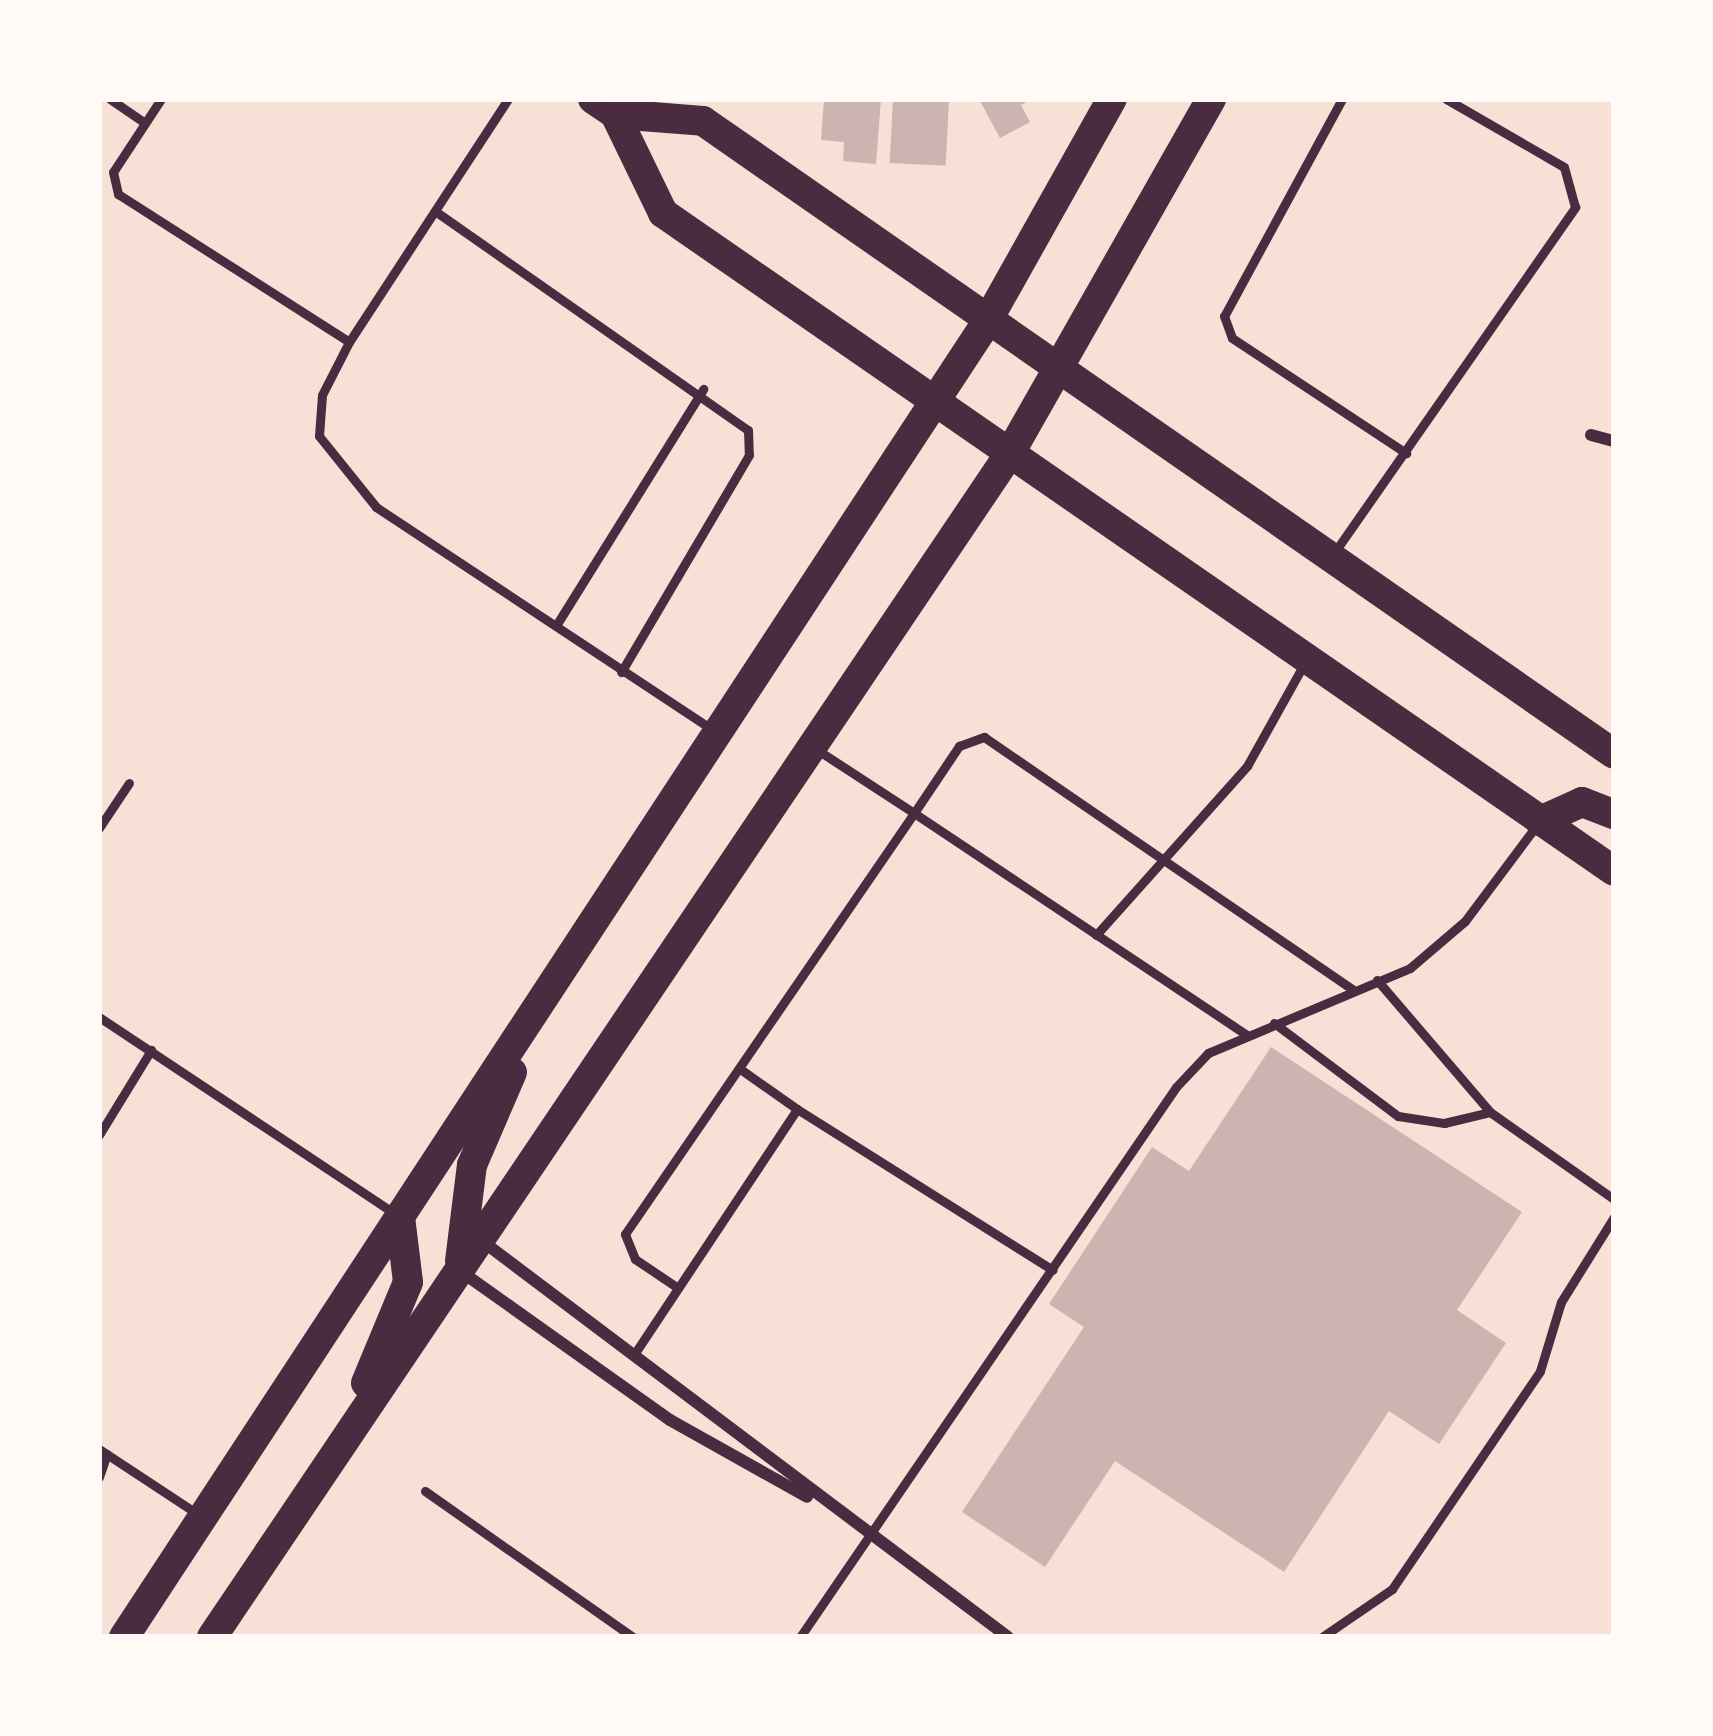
<!DOCTYPE html>
<html>
<head>
<meta charset="utf-8">
<style>
	body { margin:0 }
	#map { position:relative; width:1713px; height:1736px; overflow:hidden; background:#f7e1d7; font-family:"Varela Round",sans-serif }
	div>[style] { position:absolute }
	.building>* { inset:0; background:#ccb4b1; transform-origin:0 0 }
	.service>* { height:9px; margin:-4.5px; padding:0 4.5px; transform-origin:4.5px; border-radius:4.5px; background:#4a2c40 }
	.minor>* { height:12px; margin:-6px; padding:0 6px; transform-origin:6px; border-radius:6px; background:#4a2c40 }
	.primary>* { height:30px; margin:-15px; padding:0 15px; transform-origin:15px; border-radius:15px; background:#4a2c40 }
	span { translate:-50% -50%; white-space:nowrap; text-align:center; line-height:1.15; -webkit-text-stroke:12px #fffaf5; paint-order:stroke }
	.frame { position:absolute; inset:0; border:102px solid #fffaf5; pointer-events:none }
</style>
</head>
<body>
<div id="map">
	<div class="building">
		<i style="clip-path:polygon(824px 99px,881px 99px,876px 164px,843px 161px,844px 142px,821px 140px)"></i>
		<i style="left:893px;top:99px;width:56px;height:64px;rotate:3deg"></i>
		<i style="clip-path:polygon(979px 99px,1032px 99px,1021px 105px,1030px 122px,1000px 138px)"></i>
		<i style="clip-path:polygon(1271px 1047px,1522px 1212px,1457px 1310px,1506px 1343px,1439px 1444px,1389px 1411px,1284px 1572px,1115px 1461px,1045px 1567px,962px 1512px,1084px 1327px,1049px 1304px,1152px 1147px,1189px 1171px)"></i>
	</div>
	<div class="service">
		<i style="left:110px;top:99px;width:42px;rotate:34.4deg"></i>
		<i style="left:161px;top:99px;width:87px;rotate:123.3deg"></i>
		<i style="left:113px;top:172px;width:23px;rotate:77deg"></i>
		<i style="left:118px;top:194px;width:274px;rotate:32.6deg"></i>
		<i style="left:508px;top:99px;width:290px;rotate:123.2deg"></i>
		<i style="left:349px;top:342px;width:59px;rotate:117deg"></i>
		<i style="left:322px;top:395px;width:41px;rotate:94.2deg"></i>
		<i style="left:319px;top:436px;width:91px;rotate:51.2deg"></i>
		<i style="left:376px;top:507px;width:405px;rotate:33.5deg"></i>
		<i style="left:1342px;top:99px;width:247px;rotate:118.5deg"></i>
		<i style="left:1224px;top:316px;width:23px;rotate:70deg"></i>
		<i style="left:1232px;top:338px;width:209px;rotate:33.5deg"></i>
		<i style="left:435px;top:211px;width:382px;rotate:35deg"></i>
		<i style="left:748px;top:430px;width:25px;rotate:88deg"></i>
		<i style="left:749px;top:455px;width:252px;rotate:120.5deg"></i>
		<i style="left:1334px;top:553px;width:422px;rotate:-55.1deg"></i>
		<i style="left:1575px;top:207px;width:41px;rotate:-105.4deg"></i>
		<i style="left:1564px;top:167px;width:136px;rotate:-150deg"></i>
		<i style="left:557px;top:624px;width:277px;rotate:-58.1deg"></i>
		<i style="left:819px;top:751px;width:113px;rotate:33.1deg"></i>
		<i style="left:914px;top:813px;width:81px;rotate:-56.1deg"></i>
		<i style="left:959px;top:746px;width:27px;rotate:-20deg"></i>
		<i style="left:984px;top:737px;width:446px;rotate:34.4deg"></i>
		<i style="left:99px;top:828px;width:54px;rotate:-56.3deg"></i>
		<i style="left:1096px;top:935px;width:227px;rotate:-48.2deg"></i>
		<i style="left:1247px;top:766px;width:117px;rotate:-60.8deg"></i>
		<i style="left:1377px;top:980px;width:174px;rotate:49.4deg"></i>
		<i style="left:1490px;top:1112px;width:151px;rotate:35.1deg"></i>
		<i style="left:99px;top:1017px;width:354px;rotate:33.6deg"></i>
		<i style="left:1274px;top:1023px;width:155px;rotate:36.9deg"></i>
		<i style="left:1398px;top:1116px;width:47px;rotate:8.7deg"></i>
		<i style="left:1444px;top:1123px;width:47px;rotate:-13.4deg"></i>
		<i style="left:797px;top:1109px;width:302px;rotate:32.2deg"></i>
		<i style="left:99px;top:1135px;width:100px;rotate:-58.5deg"></i>
		<i style="left:678px;top:1288px;width:52px;rotate:-146deg"></i>
		<i style="left:635px;top:1259px;width:27px;rotate:-112deg"></i>
		<i style="left:625px;top:1234px;width:511px;rotate:-55.53deg"></i>
		<i style="left:914px;top:813px;width:400px;rotate:33.7deg"></i>
		<i style="left:637px;top:1350px;width:289px;rotate:-56.4deg"></i>
		<i style="left:797px;top:1109px;width:66px;rotate:-144.9deg"></i>
		<i style="left:99px;top:1449px;width:120px;rotate:33.4deg"></i>
		<i style="left:99px;top:1477px;width:24px;rotate:-71deg"></i>
		<i style="left:425px;top:1491px;width:254px;rotate:35.1deg"></i>
		<i style="left:800px;top:1637px;width:666px;rotate:-55.64deg"></i>
		<i style="left:1176px;top:1087px;width:47px;rotate:-46.7deg"></i>
		<i style="left:1208px;top:1053px;width:219px;rotate:-22.8deg"></i>
		<i style="left:1410px;top:968px;width:72px;rotate:-40.5deg"></i>
		<i style="left:1465px;top:921px;width:119px;rotate:-53.2deg"></i>
		<i style="left:1322px;top:1637px;width:85px;rotate:-34.4deg"></i>
		<i style="left:1392px;top:1589px;width:263px;rotate:-55.8deg"></i>
		<i style="left:1540px;top:1371px;width:72px;rotate:-73.1deg"></i>
		<i style="left:1561px;top:1302px;width:100px;rotate:-58.1deg"></i>
	</div>
	<div class="minor">
		<i style="left:1591px;top:435px;width:24px;rotate:15deg"></i>
		<i style="left:482px;top:1241px;width:658px;rotate:36.97deg"></i>
		<i style="left:459px;top:1270px;width:259px;rotate:35.4deg"></i>
		<i style="left:670px;top:1420px;width:157px;rotate:29.3deg"></i>
	</div>
	<div class="primary">
		<i style="left:593px;top:99px;width:27px;rotate:34deg"></i>
		<i style="left:615px;top:114px;width:110px;rotate:64.1deg"></i>
		<i style="left:663px;top:213px;width:1156px;rotate:34.68deg"></i>
		<i style="left:615px;top:114px;width:88px;rotate:4.5deg"></i>
		<i style="left:703px;top:121px;width:1109px;rotate:34.79deg"></i>
		<i style="left:1540px;top:821px;width:46px;rotate:-24.3deg"></i>
		<i style="left:1582px;top:802px;width:34px;rotate:21deg"></i>
		<i style="left:460px;top:1261px;width:97px;rotate:-82.9deg"></i>
		<i style="left:472px;top:1165px;width:101px;rotate:-66.7deg"></i>
		<i style="left:366px;top:1383px;width:109px;rotate:-67.4deg"></i>
		<i style="left:408px;top:1282px;width:65px;rotate:-97deg"></i>
		<i style="left:124px;top:1637px;width:1569px;rotate:-56.73deg"></i>
		<i style="left:985px;top:325px;width:259px;rotate:-60.7deg"></i>
		<i style="left:212px;top:1637px;width:1428px;rotate:-56.02deg"></i>
		<i style="left:1010px;top:453px;width:407px;rotate:-60.4deg"></i>
	</div>
	<div class="frame"></div>
</div>
</body>
</html>
